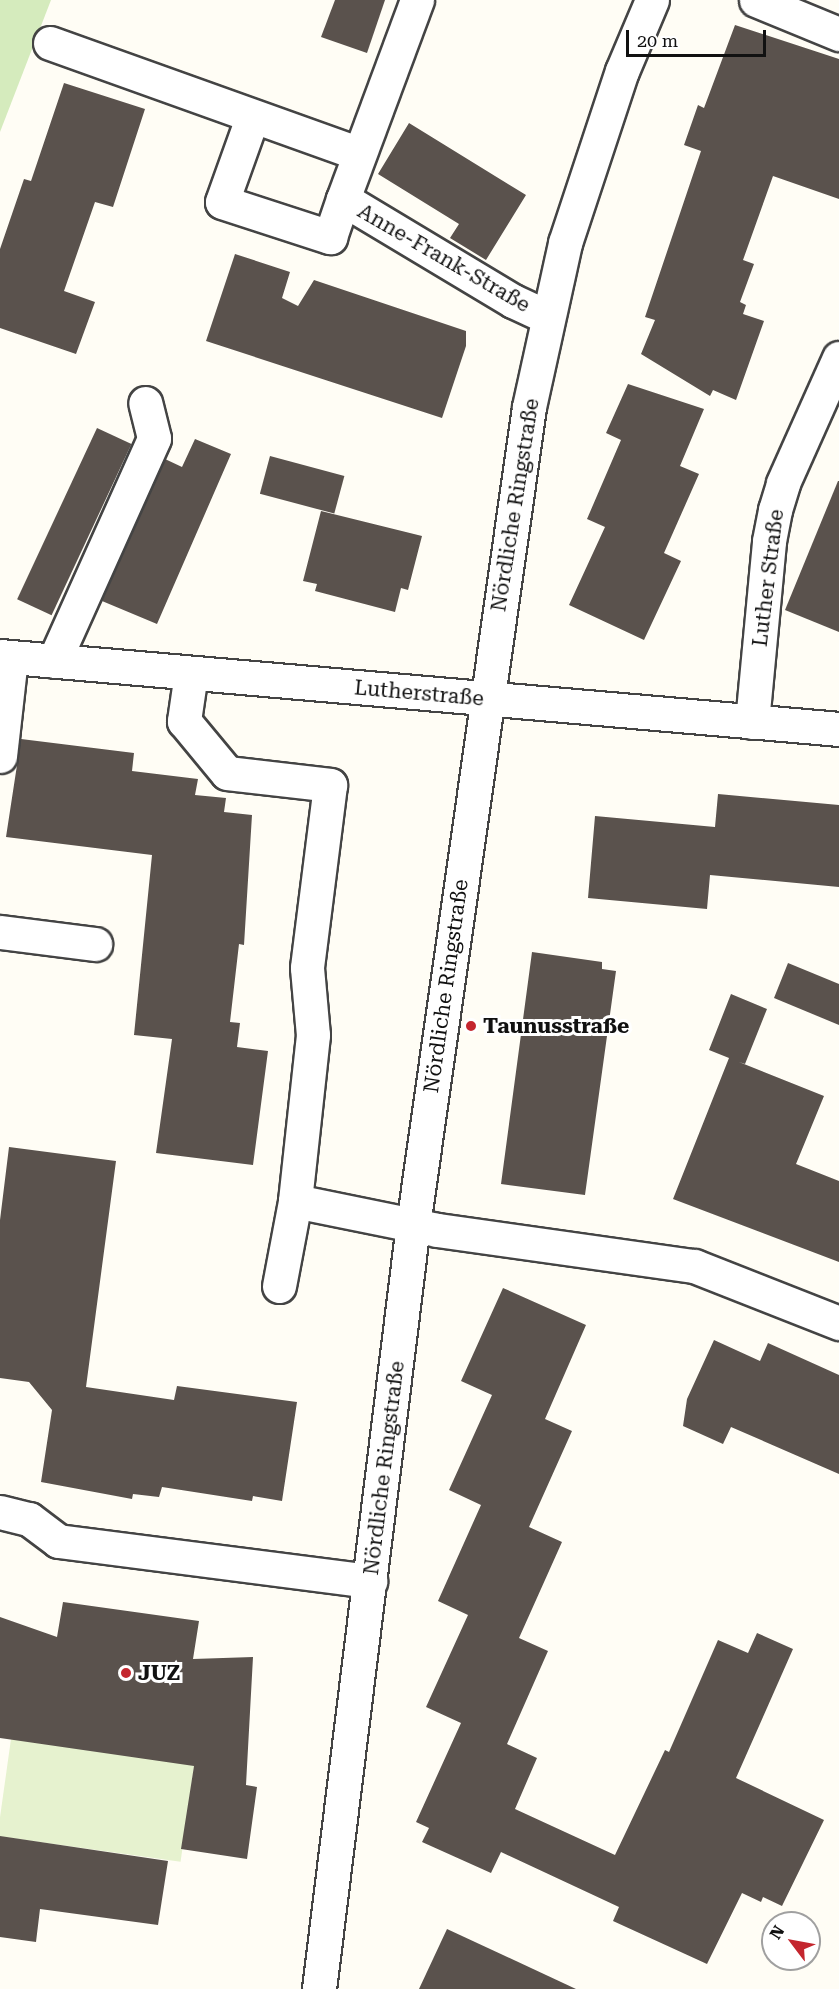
<!DOCTYPE html>
<html>
<head>
<meta charset="utf-8">
<style>
	body { margin:0 }
	#map { position:relative; width:839px; height:1989px; overflow:hidden; background:#fffdf5; font-family:"Roboto Serif",serif }
	div>[style] { position:absolute }
	.green>* { inset:0; background:#d5ebbd }
	.pitch>* { inset:0; background:#e6f2cf; transform-origin:0 0 }
	.building>* { inset:0; background:#5a524d; transform-origin:0 0 }
	.roads { filter:drop-shadow(2px 0 #444) drop-shadow(-2px 0 #444) drop-shadow(0 2px #444) drop-shadow(0 -2px #444) }
	.minor>* { height:33px; margin:-16.5px; padding:0 16.5px; transform-origin:16.5px; border-radius:16.5px; background:#fff }
	.dots>* { width:16px; height:16px; translate:-50% -50%; box-sizing:border-box; border:3px solid #fff; border-radius:50% }
	span { translate:-50% -50%; white-space:nowrap; text-align:center; line-height:1.15; -webkit-text-stroke:6px #fff; paint-order:stroke }
	.street-label { font-size:21px; color:#111 }
	.poi-label { font-size:21px; color:#111; font-weight:700 }
	.left { translate:0 -50%; text-align:left }
	.north { position:absolute; left:761px; top:1911px; width:60px; height:60px; box-sizing:border-box; background:#fff; border:2px solid #a0a0a0; border-radius:50%; rotate:302deg; font-size:16px; font-weight:700; line-height:24px; text-align:center; color:#111 }
	.north::after { content:''; display:block; margin:auto; width:21px; height:27px; background:#c4262e; clip-path:polygon(50% 0,100% 100%,50% 72%,0 100%) }
	.scale { position:absolute; left:626px; top:30px; width:140px; height:27px; box-sizing:border-box; border:3px solid #111; border-top:0; padding-left:8px; font-size:18px; line-height:21px; white-space:nowrap; color:#111; -webkit-text-stroke:4px #fff; paint-order:stroke }
</style>
</head>
<body>
<div id="map">
	<div class="green">
		<i style="clip-path:polygon(0 0,51px 0,0 132px)"></i>
	</div>
	<div class="pitch">
		<i style="left:11px;top:1739px;width:185px;height:98px;rotate:8deg"></i>
	</div>
	<div class="building">
		<i style="clip-path:polygon(335px 0,385px 0,367px 53px,321px 37px)"></i>
		<i style="clip-path:polygon(735px 25px,839px 59px,839px 199px,773px 176px,743px 260px,754px 264px,740px 302px,746px 305px,743px 314px,764px 321px,736px 400px,713px 390px,710px 396px,641px 354px,655px 320px,645px 317px,701px 151px,684px 145px,698px 105px,704px 108px)"></i>
		<i style="clip-path:polygon(64px 83px,145px 109px,113px 207px,95px 202px,64px 291px,95px 302px,76px 354px,0 328px,0 249px,24px 179px,31px 181px)"></i>
		<i style="clip-path:polygon(409px 123px,526px 195px,486px 260px,450px 238px,459px 224px,378px 174px)"></i>
		<i style="clip-path:polygon(235px 254px,290px 272px,282px 298px,298px 306px,314px 280px,466px 331px,466px 346px,442px 418px,206px 341px)"></i>
		<i style="clip-path:polygon(628px 384px,704px 409px,680px 466px,699px 474px,664px 553px,681px 561px,644px 640px,569px 605px,605px 527px,587px 519px,621px 440px,606px 433px)"></i>
		<i style="left:97px;top:428px;width:38px;height:189px;rotate:25deg"></i>
		<i style="clip-path:polygon(195px 439px,231px 454px,157px 624px,102px 601px,165px 459px,182px 467px)"></i>
		<i style="left:270px;top:456px;width:77px;height:39px;rotate:15deg"></i>
		<i style="clip-path:polygon(838px 481px,839px 481px,839px 632px,785px 610px)"></i>
		<i style="clip-path:polygon(321px 511px,422px 536px,408px 590px,401px 588px,395px 612px,315px 591px,317px 584px,303px 581px)"></i>
		<i style="clip-path:polygon(21px 739px,134px 753px,132px 771px,198px 779px,195px 795px,226px 798px,224px 812px,252px 815px,244px 945px,239px 944px,230px 1022px,240px 1023px,237px 1047px,268px 1051px,253px 1165px,156px 1153px,172px 1039px,134px 1035px,152px 855px,6px 837px)"></i>
		<i style="clip-path:polygon(718px 794px,839px 805px,839px 887px,710px 875px,707px 909px,588px 898px,595px 816px,715px 827px)"></i>
		<i style="clip-path:polygon(532px 952px,602px 962px,602px 969px,616px 971px,585px 1195px,501px 1184px)"></i>
		<i style="clip-path:polygon(788px 963px,839px 984px,839px 1025px,774px 998px)"></i>
		<i style="clip-path:polygon(731px 994px,767px 1009px,745px 1064px,739px 1062px,824px 1096px,796px 1164px,839px 1181px,839px 1262px,673px 1199px,729px 1058px,709px 1050px)"></i>
		<i style="clip-path:polygon(9px 1147px,116px 1161px,86px 1387px,174px 1400px,177px 1386px,297px 1402px,282px 1501px,253px 1496px,252px 1501px,162px 1487px,159px 1497px,133px 1494px,132px 1499px,41px 1482px,52px 1410px,29px 1382px,0 1378px,0 1220px)"></i>
		<i style="clip-path:polygon(503px 1288px,586px 1325px,545px 1419px,572px 1431px,529px 1527px,562px 1542px,519px 1638px,548px 1651px,507px 1744px,537px 1758px,515px 1809px,615px 1855px,665px 1750px,669px 1752px,718px 1640px,748px 1653px,757px 1633px,793px 1649px,736px 1778px,824px 1820px,782px 1906px,763px 1897px,761px 1902px,742px 1893px,707px 1964px,613px 1921px,619px 1907px,501px 1852px,491px 1873px,422px 1842px,429px 1828px,416px 1822px,461px 1723px,426px 1707px,468px 1615px,438px 1601px,481px 1505px,449px 1490px,492px 1395px,461px 1381px)"></i>
		<i style="clip-path:polygon(714px 1340px,760px 1361px,768px 1343px,839px 1375px,839px 1474px,731px 1427px,723px 1444px,683px 1426px,687px 1399px)"></i>
		<i style="clip-path:polygon(63px 1602px,199px 1621px,193px 1659px,253px 1657px,246px 1785px,257px 1787px,247px 1859px,181px 1849px,194px 1766px,0 1738px,0 1617px,57px 1637px)"></i>
		<i style="clip-path:polygon(0 1836px,168px 1861px,158px 1925px,40px 1909px,36px 1942px,0 1937px)"></i>
		<i style="clip-path:polygon(447px 1929px,576px 1989px,419px 1989px)"></i>
	</div>
	<div class="roads">
		<div class="minor">
			<i style="left:417px;top:0;width:212px;rotate:110.4deg"></i>
			<i style="left:343px;top:199px;width:198px;rotate:31deg"></i>
			<i style="left:513px;top:301px;width:38px;rotate:25deg"></i>
			<i style="left:756px;top:0;width:90px;rotate:22.3deg"></i>
			<i style="left:50px;top:43px;width:327px;rotate:19.7deg"></i>
			<i style="left:252px;top:118px;width:89px;rotate:109.7deg"></i>
			<i style="left:222px;top:202px;width:114px;rotate:18deg"></i>
			<i style="left:330px;top:237px;width:40px;rotate:-71.1deg"></i>
			<i style="left:0;top:656px;width:842px;rotate:4.97deg"></i>
			<i style="left:54px;top:661px;width:244px;rotate:-65.8deg"></i>
			<i style="left:154px;top:438px;width:36px;rotate:-104deg"></i>
			<i style="left:191px;top:673px;width:49px;rotate:98.3deg"></i>
			<i style="left:184px;top:721px;width:67px;rotate:50.4deg"></i>
			<i style="left:227px;top:773px;width:104px;rotate:6.6deg"></i>
			<i style="left:330px;top:785px;width:184px;rotate:97.2deg"></i>
			<i style="left:307px;top:968px;width:67px;rotate:84.9deg"></i>
			<i style="left:313px;top:1035px;width:167px;rotate:96.2deg"></i>
			<i style="left:295px;top:1201px;width:145px;rotate:11.5deg"></i>
			<i style="left:437px;top:1230px;width:260px;rotate:8deg"></i>
			<i style="left:694px;top:1266px;width:156px;rotate:21.5deg"></i>
			<i style="left:752px;top:722px;width:182px;rotate:-84.6deg"></i>
			<i style="left:769px;top:541px;width:32px;rotate:-79deg"></i>
			<i style="left:775px;top:510px;width:28px;rotate:-73deg"></i>
			<i style="left:783px;top:483px;width:137px;rotate:-65.9deg"></i>
			<i style="left:0;top:756px;width:99px;rotate:-83.6deg"></i>
			<i style="left:0;top:932px;width:96px;rotate:7.2deg"></i>
			<i style="left:279px;top:1286px;width:86px;rotate:-79.3deg"></i>
			<i style="left:0;top:1512px;width:30px;rotate:14deg"></i>
			<i style="left:29px;top:1519px;width:36px;rotate:37deg"></i>
			<i style="left:58px;top:1541px;width:315px;rotate:7.3deg"></i>
			<i style="left:319px;top:1989px;width:770px;rotate:-82.99deg"></i>
			<i style="left:413px;top:1225px;width:826px;rotate:-81.93deg"></i>
			<i style="left:529px;top:407px;width:168px;rotate:-77.6deg"></i>
			<i style="left:565px;top:243px;width:181px;rotate:-71.7deg"></i>
			<i style="left:622px;top:71px;width:77px;rotate:-67.1deg"></i>
		</div>
	</div>
	<div class="dots">
		<i style="left:471px;top:1026px;background:#c4262e"></i>
		<i style="left:126px;top:1673px;background:#c4262e"></i>
	</div>
	<div class="street-label">
		<span style="left:444px;top:258px;rotate:30deg">Anne-Frank-Straße</span>
		<span style="left:515px;top:505px;rotate:-81deg">Nördliche Ringstraße</span>
		<span style="left:768px;top:578px;rotate:-83deg">Luther Straße</span>
		<span style="left:419px;top:693px;rotate:5deg">Lutherstraße</span>
		<span style="left:446px;top:986px;rotate:-82deg">Nördliche Ringstraße</span>
		<span style="left:384px;top:1468px;rotate:-83deg">Nördliche Ringstraße</span>
	</div>
	<div class="poi-label">
		<span class="left" style="left:483px;top:1026px">Taunusstraße</span>
		<span class="left" style="left:138px;top:1673px">JUZ</span>
	</div>
	<div class="north">N</div>
	<div class="scale">20 m</div>
</div>
</body>
</html>
